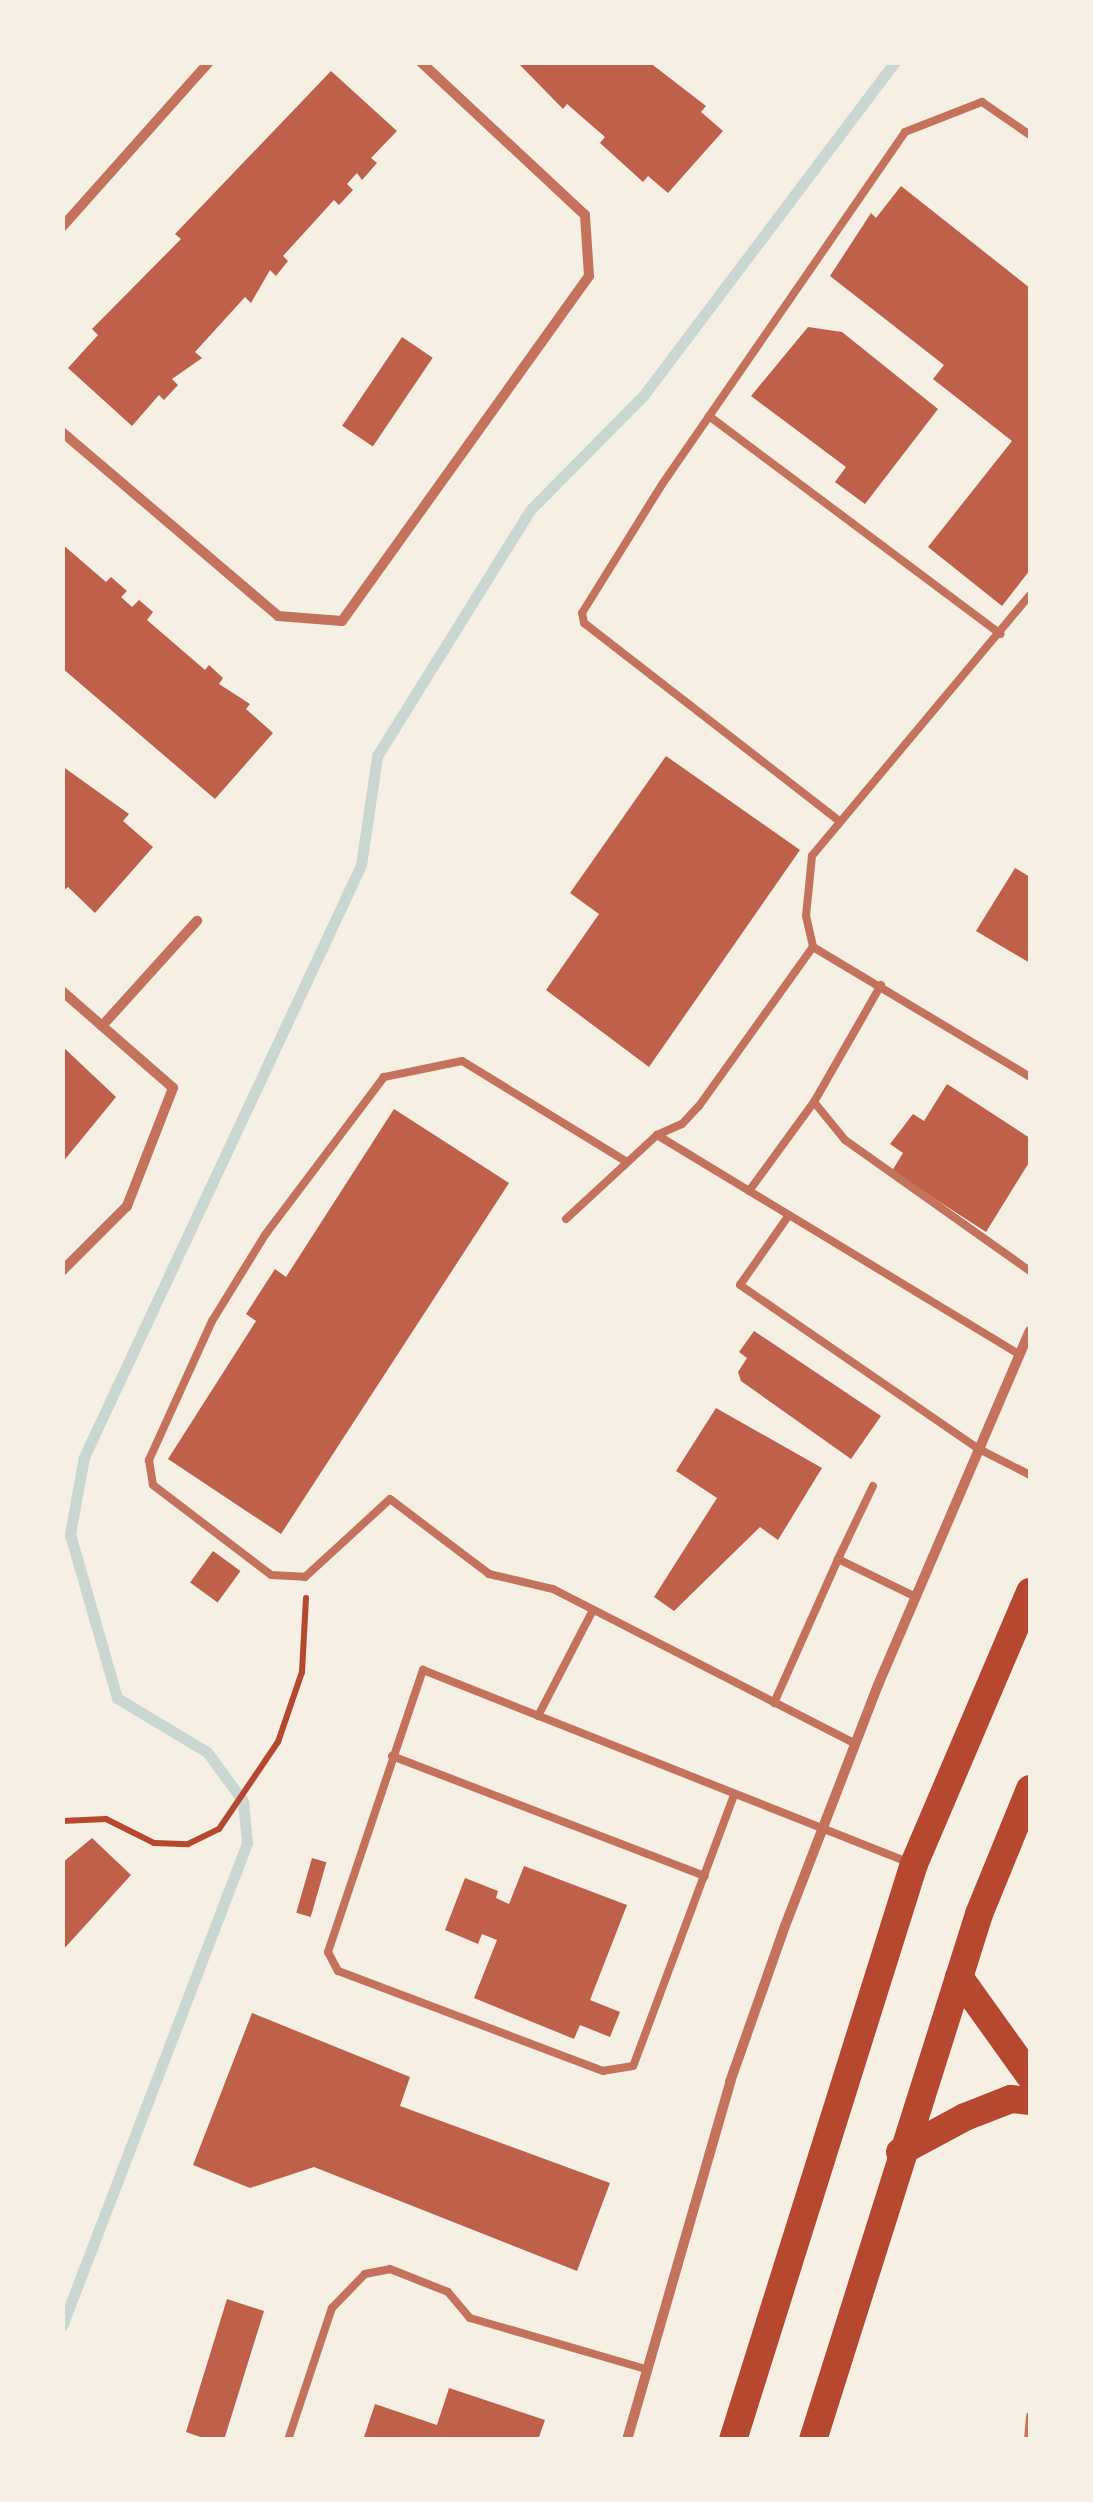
<!DOCTYPE html>
<html>
<head>
<meta charset="utf-8">
<style>
	body { margin:0 }
	#map { position:relative; width:1093px; height:2502px; overflow:hidden; background:#f6efe4; font-family:"Alegreya Sans",sans-serif }
	div>[style] { position:absolute }
	.stream>* { height:11px; margin:-5.5px; padding:0 5.5px; transform-origin:5.5px; border-radius:5.5px; background:#c9d6d2 }
	.building>* { inset:0; background:#bf614a; transform-origin:0 0 }
	.path>* { height:6px; margin:-3px; padding:0 3px; transform-origin:3px; border-radius:3px; background:#b5482f }
	.service>* { height:8px; margin:-4px; padding:0 4px; transform-origin:4px; border-radius:4px; background:#c5725c }
	.minor>* { height:10px; margin:-5px; padding:0 5px; transform-origin:5px; border-radius:5px; background:#c5725c }
	.trunk>* { height:28px; margin:-14px; padding:0 14px; transform-origin:14px; border-radius:14px; background:#b5482f }
	span { translate:-50% -50%; white-space:nowrap; text-align:center; line-height:1.15; -webkit-text-stroke:8px #f6efe4; paint-order:stroke }
	.frame { position:absolute; inset:0; border:65px solid #f6efe4; pointer-events:none }
</style>
</head>
<body>
<div id="map">
	<div class="stream">
		<i style="left:62px;top:2326px;width:517px;rotate:-69.04deg"></i>
		<i style="left:247px;top:1843px;width:42px;rotate:-95.4deg"></i>
		<i style="left:243px;top:1801px;width:61px;rotate:-126.3deg"></i>
		<i style="left:207px;top:1752px;width:105px;rotate:-149deg"></i>
		<i style="left:117px;top:1698px;width:171px;rotate:-106deg"></i>
		<i style="left:70px;top:1534px;width:78px;rotate:-79.7deg"></i>
		<i style="left:84px;top:1457px;width:654px;rotate:-64.92deg"></i>
		<i style="left:361px;top:865px;width:110px;rotate:-81.6deg"></i>
		<i style="left:377px;top:756px;width:290px;rotate:-58.1deg"></i>
		<i style="left:530px;top:510px;width:161px;rotate:-45.3deg"></i>
		<i style="left:643px;top:396px;width:418px;rotate:-53deg"></i>
	</div>
	<div class="building">
		<i style="clip-path:polygon(517px 62px,649px 62px,706px 106px,701px 112px,723px 131px,668px 193px,648px 176px,643px 182px,600px 143px,605px 137px,567px 104px,563px 109px)"></i>
		<i style="clip-path:polygon(331px 71px,397px 131px,371px 158px,377px 163px,362px 180px,357px 173px,347px 184px,353px 190px,339px 205px,334px 200px,283px 256px,288px 261px,276px 276px,270px 270px,251px 303px,245px 297px,195px 352px,202px 358px,172px 379px,178px 385px,164px 400px,159px 395px,132px 426px,68px 368px,98px 335px,92px 329px,181px 239px,175px 234px)"></i>
		<i style="clip-path:polygon(901px 186px,1030px 288px,1030px 570px,1002px 606px,928px 547px,1012px 441px,933px 379px,944px 365px,830px 276px,871px 213px,876px 218px)"></i>
		<i style="clip-path:polygon(808px 327px,842px 332px,938px 409px,865px 504px,835px 482px,846px 467px,751px 396px)"></i>
		<i style="left:402px;top:337px;width:37px;height:107px;rotate:34deg"></i>
		<i style="clip-path:polygon(62px 544px,106px 582px,111px 577px,127px 591px,121px 597px,132px 607px,139px 600px,153px 612px,147px 620px,205px 670px,209px 665px,223px 678px,219px 684px,250px 704px,246px 709px,273px 733px,215px 799px,62px 668px)"></i>
		<i style="clip-path:polygon(666px 756px,800px 850px,649px 1067px,546px 990px,599px 914px,570px 893px)"></i>
		<i style="clip-path:polygon(62px 766px,129px 814px,123px 821px,153px 847px,95px 913px,68px 887px,62px 892px)"></i>
		<i style="clip-path:polygon(1015px 868px,1030px 877px,1030px 963px,976px 931px)"></i>
		<i style="clip-path:polygon(62px 1046px,116px 1097px,62px 1163px)"></i>
		<i style="clip-path:polygon(947px 1084px,1030px 1138px,1030px 1161px,986px 1232px,892px 1171px,903px 1153px,890px 1144px,913px 1114px,924px 1121px)"></i>
		<i style="clip-path:polygon(394px 1109px,509px 1183px,281px 1534px,168px 1459px,256px 1321px,246px 1314px,275px 1269px,286px 1277px)"></i>
		<i style="clip-path:polygon(754px 1331px,881px 1416px,851px 1459px,741px 1381px,738px 1372px,747px 1358px,739px 1352px)"></i>
		<i style="clip-path:polygon(716px 1408px,822px 1468px,778px 1540px,760px 1527px,674px 1611px,654px 1597px,717px 1498px,676px 1471px)"></i>
		<i style="left:213px;top:1551px;width:34px;height:39px;rotate:36deg"></i>
		<i style="clip-path:polygon(92px 1838px,131px 1875px,62px 1951px,62px 1863px)"></i>
		<i style="left:312px;top:1858px;width:15px;height:57px;rotate:16deg"></i>
		<i style="clip-path:polygon(524px 1866px,627px 1905px,590px 2000px,620px 2012px,610px 2037px,580px 2025px,574px 2039px,474px 1998px,497px 1940px,482px 1934px,478px 1944px,445px 1930px,465px 1878px,498px 1891px,496px 1898px,509px 1904px)"></i>
		<i style="clip-path:polygon(252px 2013px,410px 2077px,400px 2106px,610px 2183px,577px 2271px,314px 2167px,250px 2188px,193px 2165px)"></i>
		<i style="clip-path:polygon(227px 2299px,264px 2311px,224px 2440px,209px 2440px,186px 2432px)"></i>
		<i style="clip-path:polygon(449px 2388px,545px 2420px,538px 2440px,363px 2440px,375px 2404px,437px 2425px)"></i>
	</div>
	<div class="path">
		<i style="left:62px;top:1821px;width:44px;rotate:-2.6deg"></i>
		<i style="left:106px;top:1819px;width:54px;rotate:26.6deg"></i>
		<i style="left:154px;top:1843px;width:34px;rotate:2deg"></i>
		<i style="left:188px;top:1844px;width:34px;rotate:-26deg"></i>
		<i style="left:219px;top:1829px;width:105px;rotate:-55.9deg"></i>
		<i style="left:278px;top:1742px;width:74px;rotate:-71.1deg"></i>
		<i style="left:302px;top:1672px;width:74px;rotate:-86.9deg"></i>
	</div>
	<div class="service">
		<i style="left:709px;top:416px;width:364px;rotate:36.8deg"></i>
		<i style="left:1030px;top:595px;width:340px;rotate:129.9deg"></i>
		<i style="left:812px;top:856px;width:60px;rotate:95.7deg"></i>
		<i style="left:806px;top:916px;width:32px;rotate:77deg"></i>
		<i style="left:813px;top:947px;width:253px;rotate:30.9deg"></i>
		<i style="left:838px;top:820px;width:321px;rotate:-142.2deg"></i>
		<i style="left:584px;top:623px;width:10px;rotate:-101deg"></i>
		<i style="left:582px;top:613px;width:153px;rotate:-58.1deg"></i>
		<i style="left:663px;top:483px;width:426px;rotate:-55.4deg"></i>
		<i style="left:905px;top:132px;width:83px;rotate:-21.3deg"></i>
		<i style="left:982px;top:102px;width:58px;rotate:34.5deg"></i>
		<i style="left:814px;top:1102px;width:135px;rotate:-60.2deg"></i>
		<i style="left:657px;top:1135px;width:27px;rotate:-24deg"></i>
		<i style="left:682px;top:1124px;width:25px;rotate:-47deg"></i>
		<i style="left:699px;top:1106px;width:196px;rotate:-54.4deg"></i>
		<i style="left:627px;top:1162px;width:193px;rotate:-148.5deg"></i>
		<i style="left:462px;top:1061px;width:80px;rotate:168.4deg"></i>
		<i style="left:384px;top:1077px;width:198px;rotate:127deg"></i>
		<i style="left:265px;top:1235px;width:101px;rotate:121.6deg"></i>
		<i style="left:212px;top:1321px;width:153px;rotate:114.4deg"></i>
		<i style="left:149px;top:1460px;width:25px;rotate:81deg"></i>
		<i style="left:153px;top:1485px;width:148px;rotate:37.3deg"></i>
		<i style="left:271px;top:1575px;width:34px;rotate:3deg"></i>
		<i style="left:305px;top:1577px;width:115px;rotate:-42.5deg"></i>
		<i style="left:390px;top:1499px;width:124px;rotate:37.1deg"></i>
		<i style="left:489px;top:1574px;width:66px;rotate:13.2deg"></i>
		<i style="left:553px;top:1589px;width:340px;rotate:27.1deg"></i>
		<i style="left:749px;top:1191px;width:110px;rotate:-53.9deg"></i>
		<i style="left:814px;top:1102px;width:49px;rotate:50.8deg"></i>
		<i style="left:845px;top:1140px;width:227px;rotate:35.3deg"></i>
		<i style="left:789px;top:1215px;width:85px;rotate:125deg"></i>
		<i style="left:740px;top:1285px;width:290px;rotate:34.5deg"></i>
		<i style="left:979px;top:1449px;width:57px;rotate:27deg"></i>
		<i style="left:566px;top:1219px;width:124px;rotate:-42.7deg"></i>
		<i style="left:657px;top:1135px;width:424px;rotate:31.2deg"></i>
		<i style="left:873px;top:1486px;width:81px;rotate:115.6deg"></i>
		<i style="left:838px;top:1559px;width:87px;rotate:26deg"></i>
		<i style="left:774px;top:1703px;width:158px;rotate:-66deg"></i>
		<i style="left:538px;top:1716px;width:119px;rotate:-62.6deg"></i>
		<i style="left:392px;top:1756px;width:335px;rotate:21deg"></i>
		<i style="left:734px;top:1795px;width:289px;rotate:110.4deg"></i>
		<i style="left:633px;top:2066px;width:30px;rotate:171deg"></i>
		<i style="left:603px;top:2071px;width:283px;rotate:-159.3deg"></i>
		<i style="left:338px;top:1971px;width:21px;rotate:-118deg"></i>
		<i style="left:328px;top:1952px;width:298px;rotate:-71.4deg"></i>
		<i style="left:423px;top:1670px;width:524px;rotate:21.62deg"></i>
		<i style="left:288px;top:2440px;width:139px;rotate:-71.6deg"></i>
		<i style="left:332px;top:2308px;width:47px;rotate:-45.9deg"></i>
		<i style="left:365px;top:2274px;width:25px;rotate:-11deg"></i>
		<i style="left:390px;top:2269px;width:62px;rotate:21.6deg"></i>
		<i style="left:448px;top:2292px;width:34px;rotate:50deg"></i>
		<i style="left:470px;top:2318px;width:182px;rotate:16.2deg"></i>
		<i style="left:1028px;top:2440px;width:24px;rotate:-85deg"></i>
	</div>
	<div class="minor">
		<i style="left:62px;top:227px;width:221px;rotate:-48.3deg"></i>
		<i style="left:62px;top:432px;width:284px;rotate:40.4deg"></i>
		<i style="left:278px;top:616px;width:64px;rotate:4.5deg"></i>
		<i style="left:342px;top:621px;width:424px;rotate:-54.4deg"></i>
		<i style="left:589px;top:276px;width:61px;rotate:-93.8deg"></i>
		<i style="left:585px;top:215px;width:224px;rotate:-137deg"></i>
		<i style="left:62px;top:991px;width:147px;rotate:41.1deg"></i>
		<i style="left:173px;top:1088px;width:127px;rotate:111.3deg"></i>
		<i style="left:127px;top:1206px;width:92px;rotate:135deg"></i>
		<i style="left:102px;top:1026px;width:142px;rotate:-47.9deg"></i>
		<i style="left:627px;top:2440px;width:373px;rotate:-73.9deg"></i>
		<i style="left:730px;top:2082px;width:165px;rotate:-70.6deg"></i>
		<i style="left:785px;top:1926px;width:258px;rotate:-68.9deg"></i>
		<i style="left:878px;top:1685px;width:385px;rotate:-66.8deg"></i>
	</div>
	<div class="trunk">
		<i style="left:959px;top:1977px;width:122px;rotate:54.4deg"></i>
		<i style="left:900px;top:2152px;width:74px;rotate:-28.3deg"></i>
		<i style="left:965px;top:2117px;width:49px;rotate:-21.4deg"></i>
		<i style="left:1011px;top:2099px;width:19px;rotate:6deg"></i>
		<i style="left:733px;top:2440px;width:604px;rotate:-72.56deg"></i>
		<i style="left:914px;top:1864px;width:296px;rotate:-66.9deg"></i>
		<i style="left:813px;top:2440px;width:552px;rotate:-72.48deg"></i>
		<i style="left:979px;top:1914px;width:135px;rotate:-67.8deg"></i>
	</div>
	<div class="frame"></div>
</div>
</body>
</html>
